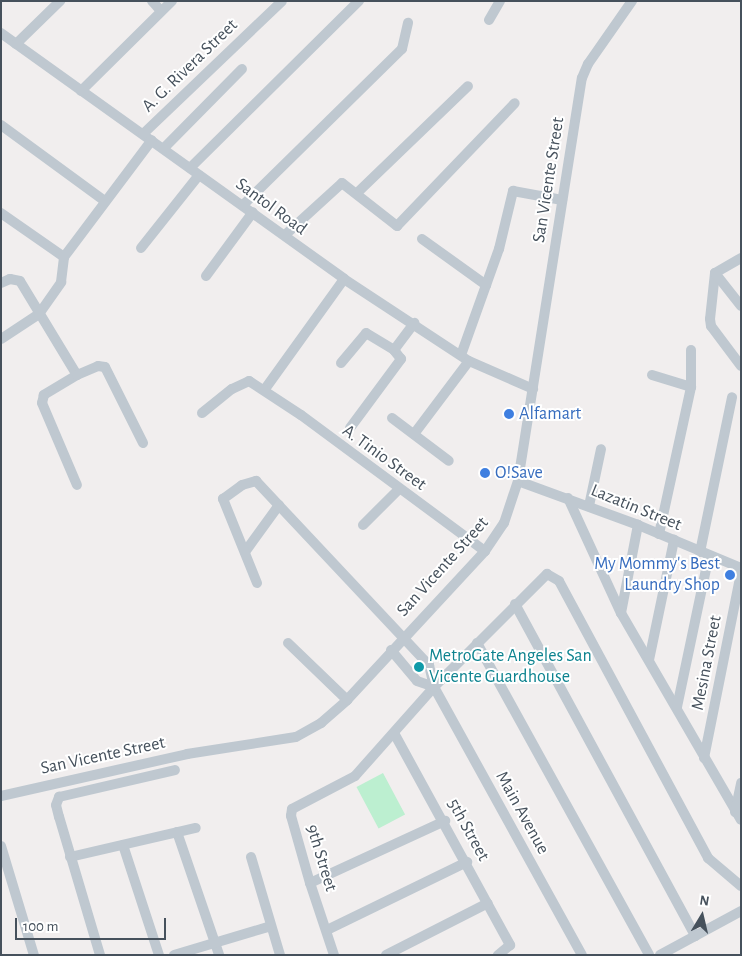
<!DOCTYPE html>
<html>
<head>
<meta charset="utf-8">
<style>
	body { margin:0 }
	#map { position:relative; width:742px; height:956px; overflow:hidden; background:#f1eeee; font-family:"Alegreya Sans",sans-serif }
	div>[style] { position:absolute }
	.green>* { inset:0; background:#bcefd0; transform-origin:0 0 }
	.street>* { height:10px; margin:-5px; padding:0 5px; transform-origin:5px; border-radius:5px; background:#bfc8d0 }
	.dots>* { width:14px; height:14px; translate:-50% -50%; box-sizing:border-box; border:2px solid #fff; border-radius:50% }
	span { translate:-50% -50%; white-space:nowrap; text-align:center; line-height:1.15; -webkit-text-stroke:4px #fff; paint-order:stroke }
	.street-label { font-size:18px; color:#46515c }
	.shop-label { font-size:18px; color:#366cbe }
	.left { translate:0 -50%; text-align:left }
	.right { translate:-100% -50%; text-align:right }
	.culture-label { font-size:18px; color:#0d838f }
	.frame { position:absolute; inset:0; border:2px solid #46515c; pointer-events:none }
	.north { position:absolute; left:677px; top:891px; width:50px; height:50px; -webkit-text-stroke:4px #fff; paint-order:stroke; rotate:9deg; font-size:14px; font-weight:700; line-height:20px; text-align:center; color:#46515c }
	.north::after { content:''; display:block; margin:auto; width:18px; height:22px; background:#46515c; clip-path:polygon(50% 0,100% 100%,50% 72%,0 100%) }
	.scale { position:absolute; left:15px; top:918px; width:151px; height:22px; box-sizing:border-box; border:2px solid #46515c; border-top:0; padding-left:6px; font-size:15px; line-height:18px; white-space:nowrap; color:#46515c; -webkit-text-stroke:4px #fff; paint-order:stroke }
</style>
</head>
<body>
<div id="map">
	<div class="green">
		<i style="left:383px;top:773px;width:47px;height:30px;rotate:62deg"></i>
	</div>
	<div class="street">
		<i style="left:152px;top:1px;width:13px;rotate:48deg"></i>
		<i style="left:489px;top:20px;width:22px;rotate:-60deg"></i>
		<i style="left:1px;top:33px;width:422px;rotate:35.6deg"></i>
		<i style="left:344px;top:279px;width:149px;rotate:33.3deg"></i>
		<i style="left:469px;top:361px;width:70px;rotate:23.6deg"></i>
		<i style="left:16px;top:44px;width:62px;rotate:-44.3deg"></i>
		<i style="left:81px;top:91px;width:128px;rotate:-44.7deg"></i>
		<i style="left:1px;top:125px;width:129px;rotate:36.2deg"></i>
		<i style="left:143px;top:134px;width:192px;rotate:-43.7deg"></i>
		<i style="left:164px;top:148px;width:111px;rotate:-45.4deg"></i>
		<i style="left:190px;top:168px;width:238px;rotate:-44.7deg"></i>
		<i style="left:357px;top:193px;width:154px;rotate:-43.9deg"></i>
		<i style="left:243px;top:205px;width:223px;rotate:-44.5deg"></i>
		<i style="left:402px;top:49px;width:27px;rotate:-77deg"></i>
		<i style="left:1px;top:213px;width:77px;rotate:34.9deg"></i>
		<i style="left:285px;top:235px;width:77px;rotate:-42.4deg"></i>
		<i style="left:342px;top:183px;width:70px;rotate:38deg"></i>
		<i style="left:397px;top:226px;width:170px;rotate:-46.2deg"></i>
		<i style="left:422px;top:239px;width:79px;rotate:35.7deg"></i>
		<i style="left:141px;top:248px;width:93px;rotate:-51.5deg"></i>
		<i style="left:741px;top:258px;width:30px;rotate:150deg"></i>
		<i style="left:715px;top:273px;width:46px;rotate:96.2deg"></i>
		<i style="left:710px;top:319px;width:7px;rotate:82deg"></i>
		<i style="left:711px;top:326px;width:50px;rotate:53.1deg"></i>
		<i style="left:715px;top:273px;width:42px;rotate:51.8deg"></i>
		<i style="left:206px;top:276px;width:79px;rotate:-53.7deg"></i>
		<i style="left:1px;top:283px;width:10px;rotate:-24deg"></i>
		<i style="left:10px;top:279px;width:10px;rotate:11deg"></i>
		<i style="left:20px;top:281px;width:110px;rotate:58.8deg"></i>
		<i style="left:77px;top:375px;width:39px;rotate:149deg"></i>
		<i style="left:44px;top:395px;width:8px;rotate:104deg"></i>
		<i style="left:42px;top:403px;width:89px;rotate:66.9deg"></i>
		<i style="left:1px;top:339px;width:45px;rotate:-33.3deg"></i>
		<i style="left:39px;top:314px;width:39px;rotate:-55deg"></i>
		<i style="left:61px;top:282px;width:25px;rotate:-83deg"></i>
		<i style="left:64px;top:257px;width:146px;rotate:-53.1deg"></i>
		<i style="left:461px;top:355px;width:113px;rotate:-70.3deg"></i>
		<i style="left:499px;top:249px;width:60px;rotate:-76.4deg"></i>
		<i style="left:513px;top:191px;width:50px;rotate:10.4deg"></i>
		<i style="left:341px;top:363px;width:39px;rotate:-50deg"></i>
		<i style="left:366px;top:333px;width:33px;rotate:31deg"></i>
		<i style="left:77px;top:375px;width:23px;rotate:-23deg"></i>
		<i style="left:98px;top:366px;width:7px;rotate:8deg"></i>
		<i style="left:105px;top:367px;width:85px;rotate:63.4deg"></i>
		<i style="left:652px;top:375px;width:41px;rotate:17.1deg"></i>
		<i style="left:265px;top:389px;width:135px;rotate:-54.3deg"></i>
		<i style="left:202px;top:413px;width:38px;rotate:-39deg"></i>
		<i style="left:232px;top:389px;width:19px;rotate:-25deg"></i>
		<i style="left:249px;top:381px;width:62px;rotate:33.2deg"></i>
		<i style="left:301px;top:415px;width:229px;rotate:36.5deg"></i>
		<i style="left:392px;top:418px;width:71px;rotate:37deg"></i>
		<i style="left:350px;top:428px;width:86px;rotate:-53.5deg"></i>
		<i style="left:401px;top:359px;width:11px;rotate:-128deg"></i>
		<i style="left:394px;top:350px;width:34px;rotate:-53deg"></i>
		<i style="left:414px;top:434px;width:91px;rotate:-53deg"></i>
		<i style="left:518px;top:481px;width:128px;rotate:20.1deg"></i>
		<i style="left:638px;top:525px;width:112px;rotate:22.7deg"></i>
		<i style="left:568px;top:498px;width:127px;rotate:65.3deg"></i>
		<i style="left:621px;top:613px;width:239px;rotate:59.9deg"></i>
		<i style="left:589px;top:506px;width:58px;rotate:-78.1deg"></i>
		<i style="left:363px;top:525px;width:51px;rotate:-45deg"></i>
		<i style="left:659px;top:534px;width:150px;rotate:-77.7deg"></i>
		<i style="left:691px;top:387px;width:37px;rotate:-90deg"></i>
		<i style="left:245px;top:552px;width:58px;rotate:-54.1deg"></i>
		<i style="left:700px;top:552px;width:158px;rotate:-78.3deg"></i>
		<i style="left:257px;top:583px;width:91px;rotate:-112deg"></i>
		<i style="left:223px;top:499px;width:24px;rotate:-36deg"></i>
		<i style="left:242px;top:485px;width:15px;rotate:-16deg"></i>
		<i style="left:256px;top:481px;width:253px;rotate:46.8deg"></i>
		<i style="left:429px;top:665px;width:23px;rotate:77deg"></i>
		<i style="left:434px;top:687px;width:306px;rotate:61.1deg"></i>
		<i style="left:515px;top:604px;width:378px;rotate:61.5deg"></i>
		<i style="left:621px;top:613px;width:90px;rotate:-79.1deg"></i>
		<i style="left:288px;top:643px;width:82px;rotate:44deg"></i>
		<i style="left:477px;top:643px;width:356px;rotate:61.1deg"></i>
		<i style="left:391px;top:650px;width:40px;rotate:50deg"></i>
		<i style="left:417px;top:681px;width:18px;rotate:19deg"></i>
		<i style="left:649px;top:660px;width:123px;rotate:-78.2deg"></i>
		<i style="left:677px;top:707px;width:155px;rotate:-78.1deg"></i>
		<i style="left:394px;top:733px;width:242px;rotate:61.3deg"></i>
		<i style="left:510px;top:945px;width:16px;rotate:140deg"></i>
		<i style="left:704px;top:758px;width:189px;rotate:-78.7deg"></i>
		<i style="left:1px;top:796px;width:191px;rotate:-12.7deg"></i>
		<i style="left:187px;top:754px;width:110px;rotate:-8.9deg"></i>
		<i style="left:296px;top:737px;width:29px;rotate:-29deg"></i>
		<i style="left:321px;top:723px;width:35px;rotate:-41deg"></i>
		<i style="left:347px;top:700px;width:203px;rotate:-47.2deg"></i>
		<i style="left:485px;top:551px;width:34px;rotate:-56deg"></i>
		<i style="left:504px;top:523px;width:44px;rotate:-71.6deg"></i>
		<i style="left:518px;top:481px;width:408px;rotate:-81deg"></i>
		<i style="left:582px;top:78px;width:15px;rotate:-67deg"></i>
		<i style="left:588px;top:64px;width:77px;rotate:-55.1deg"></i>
		<i style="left:735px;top:812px;width:30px;rotate:-78deg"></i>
		<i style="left:177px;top:832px;width:130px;rotate:71.1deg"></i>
		<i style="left:123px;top:845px;width:116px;rotate:71.9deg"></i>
		<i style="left:1px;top:846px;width:114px;rotate:73.2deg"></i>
		<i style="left:70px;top:857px;width:129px;rotate:-13deg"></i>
		<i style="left:251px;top:857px;width:102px;rotate:73.5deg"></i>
		<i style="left:310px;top:883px;width:149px;rotate:-24.7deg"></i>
		<i style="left:327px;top:930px;width:156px;rotate:-25.9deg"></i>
		<i style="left:100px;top:955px;width:144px;rotate:-106.5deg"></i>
		<i style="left:59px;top:817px;width:12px;rotate:-104deg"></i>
		<i style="left:56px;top:805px;width:9px;rotate:-69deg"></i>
		<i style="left:59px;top:797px;width:119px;rotate:-13.1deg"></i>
		<i style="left:174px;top:955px;width:101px;rotate:-16.6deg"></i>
		<i style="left:334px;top:955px;width:76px;rotate:-108.4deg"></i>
		<i style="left:310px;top:883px;width:70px;rotate:-105.8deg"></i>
		<i style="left:291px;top:816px;width:7px;rotate:-82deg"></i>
		<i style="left:292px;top:809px;width:71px;rotate:-27.6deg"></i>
		<i style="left:355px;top:776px;width:119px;rotate:-48.4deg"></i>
		<i style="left:434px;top:687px;width:160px;rotate:-45deg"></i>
		<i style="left:547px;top:574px;width:14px;rotate:30deg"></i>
		<i style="left:559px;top:581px;width:315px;rotate:61.7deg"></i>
		<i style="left:708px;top:858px;width:43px;rotate:40.3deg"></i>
		<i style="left:386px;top:955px;width:114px;rotate:-27deg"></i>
		<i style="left:660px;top:955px;width:92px;rotate:-28.5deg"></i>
	</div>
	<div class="dots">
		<i style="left:509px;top:414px;background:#3f7fe0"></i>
		<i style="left:485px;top:473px;background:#3f7fe0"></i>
		<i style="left:730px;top:575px;background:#3f7fe0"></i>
		<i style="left:419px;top:667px;background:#0f9aa8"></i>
	</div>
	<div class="street-label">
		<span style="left:190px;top:66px;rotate:-44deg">A. G. Rivera Street</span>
		<span style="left:549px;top:180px;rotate:-81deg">San Vicente Street</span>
		<span style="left:271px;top:207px;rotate:36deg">Santol Road</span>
		<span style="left:384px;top:458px;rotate:36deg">A. Tinio Street</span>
		<span style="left:636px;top:508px;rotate:22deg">Lazatin Street</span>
		<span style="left:443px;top:567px;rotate:-48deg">San Vicente Street</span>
		<span style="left:707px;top:663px;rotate:-79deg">Mesina Street</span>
		<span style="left:103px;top:756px;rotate:-12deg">San Vicente Street</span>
		<span style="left:522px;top:813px;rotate:61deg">Main Avenue</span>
		<span style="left:468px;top:830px;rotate:61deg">5th Street</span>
		<span style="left:321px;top:858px;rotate:73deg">9th Street</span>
	</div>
	<div class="shop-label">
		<span class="left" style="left:519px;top:414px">Alfamart</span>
		<span class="left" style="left:495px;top:473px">O!Save</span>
		<span class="right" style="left:720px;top:575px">My Mommy's Best<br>Laundry Shop</span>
	</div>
	<div class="culture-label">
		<span class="left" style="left:429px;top:667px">MetroGate Angeles San<br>Vicente Guardhouse</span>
	</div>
	<div class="frame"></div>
	<div class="north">N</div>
	<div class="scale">100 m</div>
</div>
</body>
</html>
